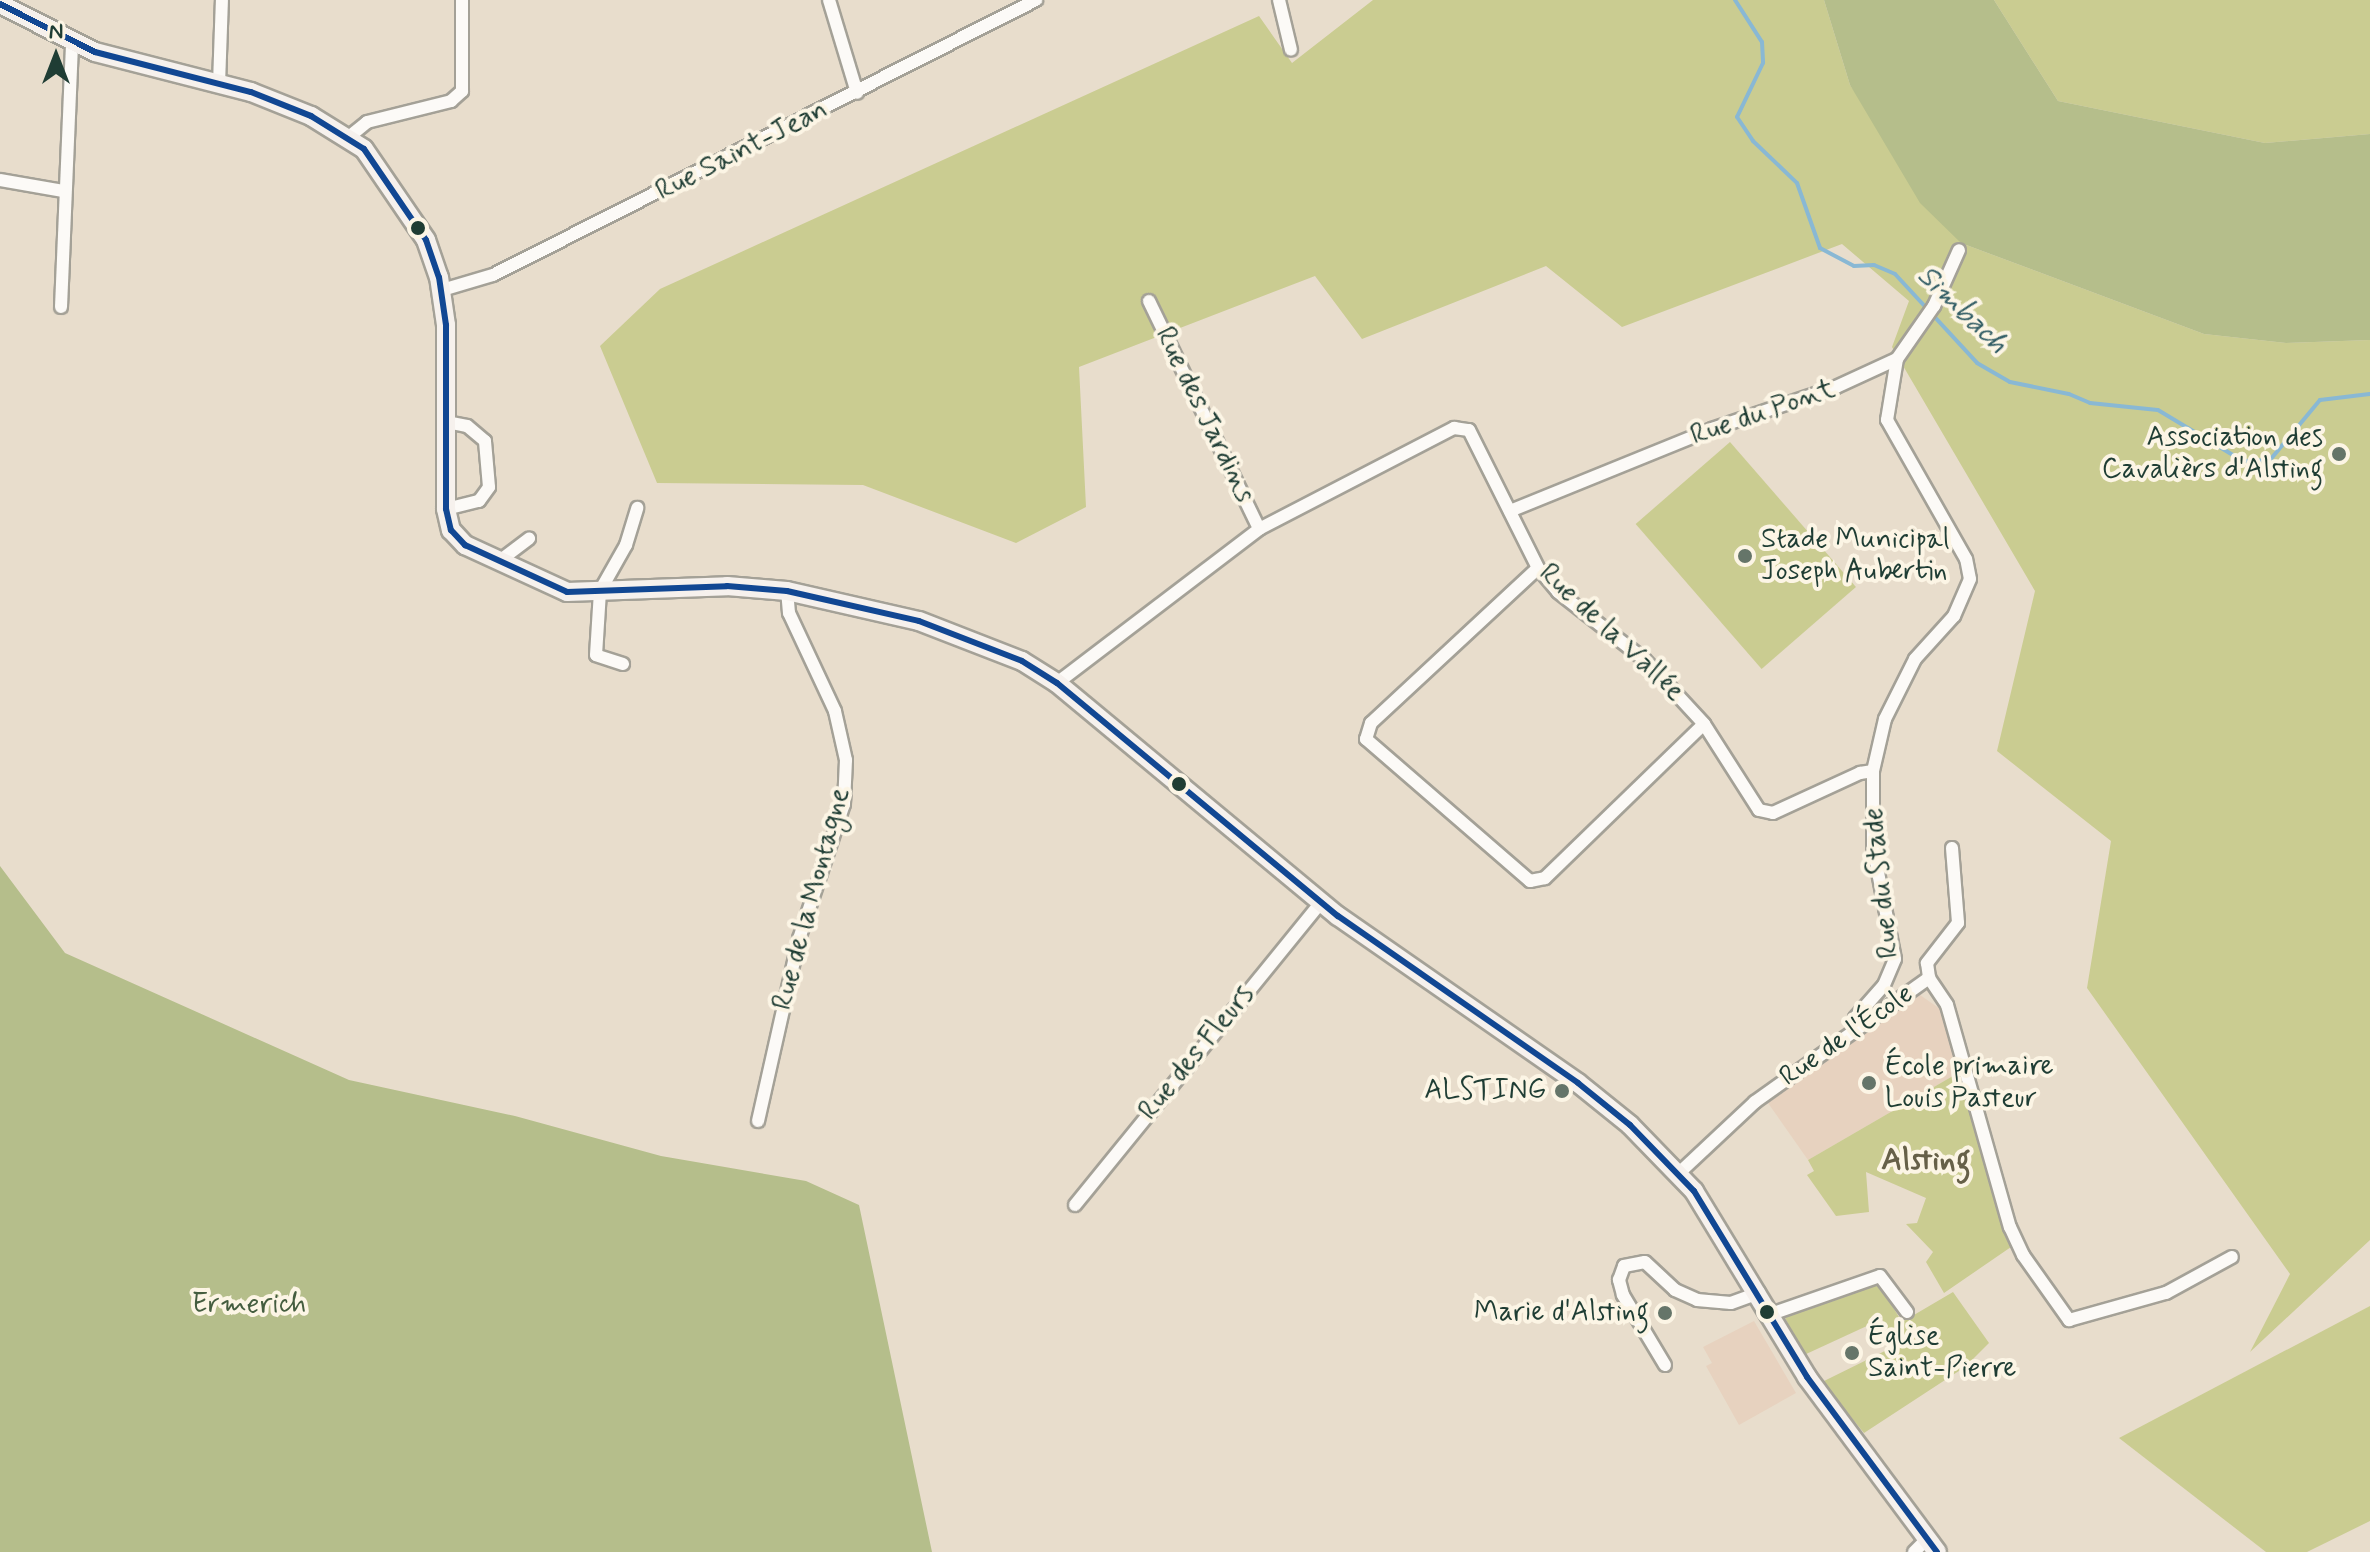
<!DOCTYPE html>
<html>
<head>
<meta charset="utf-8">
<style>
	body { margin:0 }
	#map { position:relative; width:2370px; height:1552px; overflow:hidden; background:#e8ddcc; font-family:Mynerve,sans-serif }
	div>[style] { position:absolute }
	.built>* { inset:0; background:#e7d2bf }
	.green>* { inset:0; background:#cacc91; transform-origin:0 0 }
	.forest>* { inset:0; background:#b5be8b }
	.stream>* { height:4px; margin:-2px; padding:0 2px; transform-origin:2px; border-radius:2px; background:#89b8d4 }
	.roads { filter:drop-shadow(2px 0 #a4a197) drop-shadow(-2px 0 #a4a197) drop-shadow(0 2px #a4a197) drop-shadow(0 -2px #a4a197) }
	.street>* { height:12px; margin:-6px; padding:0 6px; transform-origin:6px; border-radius:6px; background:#fcfaf7 }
	.secondary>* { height:18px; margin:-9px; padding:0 9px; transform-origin:9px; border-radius:9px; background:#f6f1ed }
	.bus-1>* { height:6px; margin:-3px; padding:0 3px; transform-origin:3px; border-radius:3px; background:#114793 }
	.dots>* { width:22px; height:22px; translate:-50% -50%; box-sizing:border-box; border:4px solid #fcf5e5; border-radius:50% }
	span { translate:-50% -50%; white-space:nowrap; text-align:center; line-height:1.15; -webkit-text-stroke:8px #fcf5e5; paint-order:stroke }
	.street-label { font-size:28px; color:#1f3d34 }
	.poi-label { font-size:28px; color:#1f3d34 }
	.right { translate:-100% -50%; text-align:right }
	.left { translate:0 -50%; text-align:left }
	.park-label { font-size:28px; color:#445d3f }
	.water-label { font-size:30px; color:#325d65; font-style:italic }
	.quarter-label { font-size:32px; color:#666048; font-weight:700 }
	.north { position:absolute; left:16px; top:16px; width:80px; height:80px; -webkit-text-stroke:6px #fcf5e5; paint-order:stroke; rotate:0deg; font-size:22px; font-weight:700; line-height:32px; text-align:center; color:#1f3d34 }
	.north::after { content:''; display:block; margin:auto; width:28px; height:36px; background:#1f3d34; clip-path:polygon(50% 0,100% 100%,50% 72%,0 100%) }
</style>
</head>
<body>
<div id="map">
	<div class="built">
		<i style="clip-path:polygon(1920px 995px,1943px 1011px,1958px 1073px,1808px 1160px,1768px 1103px)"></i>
		<i style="clip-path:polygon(1754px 1321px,1796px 1393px,1739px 1425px,1706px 1366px,1712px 1363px,1703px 1347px)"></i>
	</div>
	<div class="green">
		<i style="clip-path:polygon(1373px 0,1824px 0,1850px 85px,1961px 243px,2204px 334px,2286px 343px,2370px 340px,2370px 1240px,2250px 1352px,2290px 1274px,2087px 988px,2111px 841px,1997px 751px,2035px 591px,1892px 347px,1909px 301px,1842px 244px,1622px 327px,1546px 266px,1362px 339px,1315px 276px,1079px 367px,1086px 507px,1016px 543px,863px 485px,657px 483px,600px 346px,660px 289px,1259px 16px,1292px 63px)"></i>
		<i style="clip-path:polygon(1994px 0,2370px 0,2370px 134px,2265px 143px,2058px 101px)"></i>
		<i style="left:1730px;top:442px;width:192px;height:125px;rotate:49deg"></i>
		<i style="clip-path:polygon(1958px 1073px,2011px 1247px,1944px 1293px,1926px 1262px,1933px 1252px,1906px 1224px,1917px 1223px,1926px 1198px,1866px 1172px,1869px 1212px,1836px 1216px,1807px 1175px,1814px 1171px,1808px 1160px)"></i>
		<i style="clip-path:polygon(1879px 1284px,1902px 1322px,1953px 1292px,1989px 1343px,1965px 1367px,1864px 1433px,1822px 1382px,1897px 1345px,1882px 1319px,1804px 1355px,1784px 1316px)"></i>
		<i style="clip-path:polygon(2370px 1306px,2370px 1521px,2307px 1552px,2266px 1552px,2119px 1438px)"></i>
	</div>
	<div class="forest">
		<i style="clip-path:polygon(1824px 0,1994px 0,2058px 101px,2265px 143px,2370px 134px,2370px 340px,2286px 343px,2204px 334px,1961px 243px,1920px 203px,1850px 85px)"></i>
		<i style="clip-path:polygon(0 866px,65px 953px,349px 1080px,515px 1116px,661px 1156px,806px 1181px,859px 1205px,932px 1552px,0 1552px)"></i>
	</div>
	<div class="stream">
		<i style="left:1735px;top:0;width:50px;rotate:57.3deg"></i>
		<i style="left:1762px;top:42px;width:21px;rotate:87deg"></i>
		<i style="left:1763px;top:63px;width:60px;rotate:115.7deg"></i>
		<i style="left:1737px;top:117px;width:29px;rotate:56deg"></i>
		<i style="left:1753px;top:141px;width:61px;rotate:43.7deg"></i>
		<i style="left:1797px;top:183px;width:69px;rotate:70.5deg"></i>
		<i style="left:1820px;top:248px;width:38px;rotate:28deg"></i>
		<i style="left:1854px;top:266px;width:20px;rotate:-3deg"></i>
		<i style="left:1874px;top:265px;width:23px;rotate:23deg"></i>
		<i style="left:1895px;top:274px;width:121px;rotate:47.3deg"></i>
		<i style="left:1977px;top:363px;width:38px;rotate:30deg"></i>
		<i style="left:2010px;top:382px;width:60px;rotate:11.5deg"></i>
		<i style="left:2069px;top:394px;width:23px;rotate:23deg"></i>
		<i style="left:2090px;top:403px;width:68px;rotate:5.9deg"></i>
		<i style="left:2158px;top:410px;width:99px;rotate:31deg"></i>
		<i style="left:2243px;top:461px;width:27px;rotate:-2deg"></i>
		<i style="left:2270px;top:460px;width:78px;rotate:-50.2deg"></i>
		<i style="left:2320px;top:400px;width:50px;rotate:-6.8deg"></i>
	</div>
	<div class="roads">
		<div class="street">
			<i style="left:829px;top:0;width:97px;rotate:73.2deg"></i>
			<i style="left:1279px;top:0;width:51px;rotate:76.5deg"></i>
			<i style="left:219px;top:84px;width:84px;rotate:-88deg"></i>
			<i style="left:350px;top:136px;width:22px;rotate:-39deg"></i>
			<i style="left:367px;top:122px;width:87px;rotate:-14deg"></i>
			<i style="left:451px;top:101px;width:15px;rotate:-42deg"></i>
			<i style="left:462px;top:91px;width:91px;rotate:-90deg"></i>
			<i style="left:0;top:180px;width:64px;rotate:9.9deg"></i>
			<i style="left:442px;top:290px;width:53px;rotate:-16.4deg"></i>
			<i style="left:493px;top:275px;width:609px;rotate:-26.86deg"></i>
			<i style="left:1149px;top:301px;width:253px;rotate:64.2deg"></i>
			<i style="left:61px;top:307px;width:264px;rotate:-87.6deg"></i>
			<i style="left:446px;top:509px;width:34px;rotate:-14deg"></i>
			<i style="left:479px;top:501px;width:17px;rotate:-54deg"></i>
			<i style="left:489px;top:487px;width:46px;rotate:-95deg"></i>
			<i style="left:485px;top:441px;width:23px;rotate:-140deg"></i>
			<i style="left:467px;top:426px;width:20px;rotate:-169deg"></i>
			<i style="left:1510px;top:511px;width:218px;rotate:-22.1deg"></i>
			<i style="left:1712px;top:429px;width:131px;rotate:-18.7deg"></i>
			<i style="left:1836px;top:387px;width:67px;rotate:-24.7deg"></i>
			<i style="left:1897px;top:359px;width:65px;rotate:-55.1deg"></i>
			<i style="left:1934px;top:306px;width:61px;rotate:-65.9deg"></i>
			<i style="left:498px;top:562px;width:39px;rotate:-37deg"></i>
			<i style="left:1538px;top:568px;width:228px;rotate:137.1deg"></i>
			<i style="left:1371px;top:723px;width:17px;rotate:107deg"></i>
			<i style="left:1366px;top:739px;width:217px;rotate:40.9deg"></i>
			<i style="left:1530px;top:881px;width:15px;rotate:-11deg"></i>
			<i style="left:1545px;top:878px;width:221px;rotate:-44.1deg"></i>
			<i style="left:623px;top:664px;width:28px;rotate:-162deg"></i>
			<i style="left:596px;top:655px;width:64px;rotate:-86.4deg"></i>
			<i style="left:600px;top:591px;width:53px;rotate:-60.5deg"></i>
			<i style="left:626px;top:545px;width:39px;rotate:-73deg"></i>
			<i style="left:1057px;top:683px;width:254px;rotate:-37.3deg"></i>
			<i style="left:1259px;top:529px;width:220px;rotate:-27.4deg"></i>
			<i style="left:1454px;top:428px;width:15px;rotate:8deg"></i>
			<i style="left:1469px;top:430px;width:154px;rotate:63.4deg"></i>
			<i style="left:1538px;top:568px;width:31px;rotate:50deg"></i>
			<i style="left:1558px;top:592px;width:110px;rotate:38deg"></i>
			<i style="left:1645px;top:660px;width:87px;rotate:47.3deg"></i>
			<i style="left:1704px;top:724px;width:102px;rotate:57.4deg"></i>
			<i style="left:1759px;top:810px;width:14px;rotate:12deg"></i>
			<i style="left:1773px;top:813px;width:96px;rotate:-24.7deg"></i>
			<i style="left:1860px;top:773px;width:13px;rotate:-9deg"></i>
			<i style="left:1952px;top:848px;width:75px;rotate:85.4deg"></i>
			<i style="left:1958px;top:923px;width:51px;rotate:127.8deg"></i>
			<i style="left:1927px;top:963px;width:15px;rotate:82deg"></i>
			<i style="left:1929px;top:978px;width:32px;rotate:56deg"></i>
			<i style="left:1947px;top:1005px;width:231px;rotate:74.2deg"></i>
			<i style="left:2010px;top:1227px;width:31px;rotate:65deg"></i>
			<i style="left:2023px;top:1255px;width:80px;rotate:54.7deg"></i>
			<i style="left:2069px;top:1320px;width:101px;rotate:-15.6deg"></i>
			<i style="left:2166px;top:1293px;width:75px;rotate:-28.6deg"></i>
			<i style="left:1856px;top:1030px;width:12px;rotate:-95deg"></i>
			<i style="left:1855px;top:1018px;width:44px;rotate:-48.7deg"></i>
			<i style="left:1884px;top:985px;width:28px;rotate:-67deg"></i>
			<i style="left:1895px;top:959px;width:114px;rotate:-101.1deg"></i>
			<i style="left:1873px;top:847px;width:76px;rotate:-90deg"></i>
			<i style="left:1873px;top:771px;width:53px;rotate:-77deg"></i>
			<i style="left:1885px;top:719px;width:67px;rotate:-63.4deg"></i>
			<i style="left:1915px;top:659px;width:58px;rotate:-47.8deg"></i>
			<i style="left:1954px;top:616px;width:40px;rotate:-66.6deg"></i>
			<i style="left:1970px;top:579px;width:20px;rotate:-101deg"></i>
			<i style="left:1966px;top:559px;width:160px;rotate:-119.6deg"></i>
			<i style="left:1887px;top:420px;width:62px;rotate:-80.7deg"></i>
			<i style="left:758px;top:1121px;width:187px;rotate:-77.3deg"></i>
			<i style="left:799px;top:939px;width:142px;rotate:-71.6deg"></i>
			<i style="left:844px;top:804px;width:44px;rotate:-87.4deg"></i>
			<i style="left:846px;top:760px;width:50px;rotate:-102.7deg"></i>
			<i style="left:835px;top:711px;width:108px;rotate:-115.1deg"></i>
			<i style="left:789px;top:613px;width:22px;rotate:-95deg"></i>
			<i style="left:1679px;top:1173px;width:104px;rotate:-43.1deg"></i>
			<i style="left:1755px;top:1102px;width:214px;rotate:-35.5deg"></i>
			<i style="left:1075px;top:1205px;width:390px;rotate:-50.9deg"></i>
			<i style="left:1771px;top:1314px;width:115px;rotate:-19.2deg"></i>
			<i style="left:1880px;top:1276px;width:45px;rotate:53.1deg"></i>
			<i style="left:1665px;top:1365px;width:82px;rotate:-121deg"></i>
			<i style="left:1623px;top:1295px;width:16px;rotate:-105deg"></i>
			<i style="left:1619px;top:1280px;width:15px;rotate:-70deg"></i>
			<i style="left:1624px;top:1266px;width:21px;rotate:-11deg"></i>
			<i style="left:1645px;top:1262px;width:41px;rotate:43deg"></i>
			<i style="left:1675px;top:1290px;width:24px;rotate:24deg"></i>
			<i style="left:1697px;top:1300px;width:34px;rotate:5deg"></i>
			<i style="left:1731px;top:1303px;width:30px;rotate:-20deg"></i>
			<i style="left:1914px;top:1552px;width:18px;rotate:-45deg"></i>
		</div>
		<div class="secondary">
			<i style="left:0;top:4px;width:106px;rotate:26.8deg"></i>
			<i style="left:95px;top:52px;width:161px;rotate:14.4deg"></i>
			<i style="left:251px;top:92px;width:65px;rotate:21.8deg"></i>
			<i style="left:311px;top:116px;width:62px;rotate:31.9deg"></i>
			<i style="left:364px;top:149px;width:110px;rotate:55.7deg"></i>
			<i style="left:426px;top:240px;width:39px;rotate:71deg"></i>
			<i style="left:439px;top:277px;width:49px;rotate:81.7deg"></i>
			<i style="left:446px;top:325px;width:184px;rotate:90deg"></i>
			<i style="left:446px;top:509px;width:22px;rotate:77deg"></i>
			<i style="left:451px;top:530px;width:21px;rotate:47deg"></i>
			<i style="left:465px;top:545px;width:112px;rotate:24.7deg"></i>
			<i style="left:567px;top:592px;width:160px;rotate:-2.1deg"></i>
			<i style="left:727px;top:586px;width:60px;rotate:4.8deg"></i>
			<i style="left:787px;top:591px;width:135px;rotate:12.8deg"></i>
			<i style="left:919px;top:621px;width:110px;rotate:21.2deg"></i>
			<i style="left:1022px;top:661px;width:41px;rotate:32.2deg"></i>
			<i style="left:1057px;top:683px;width:365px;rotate:39.7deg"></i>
			<i style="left:1338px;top:916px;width:292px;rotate:34.8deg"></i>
			<i style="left:1578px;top:1083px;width:67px;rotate:38.9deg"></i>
			<i style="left:1630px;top:1125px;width:92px;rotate:45.9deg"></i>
			<i style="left:1694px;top:1191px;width:218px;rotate:58.7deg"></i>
			<i style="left:1807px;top:1377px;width:218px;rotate:53.4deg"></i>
		</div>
	</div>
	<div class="bus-1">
		<i style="left:0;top:4px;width:106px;rotate:26.8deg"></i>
		<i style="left:95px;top:52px;width:161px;rotate:14.4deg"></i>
		<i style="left:251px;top:92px;width:65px;rotate:21.8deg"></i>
		<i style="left:311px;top:116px;width:62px;rotate:31.9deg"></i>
		<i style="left:364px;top:149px;width:110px;rotate:55.7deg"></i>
		<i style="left:426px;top:240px;width:39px;rotate:71deg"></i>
		<i style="left:439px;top:277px;width:49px;rotate:81.7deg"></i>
		<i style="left:446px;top:325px;width:184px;rotate:90deg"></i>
		<i style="left:446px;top:509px;width:22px;rotate:77deg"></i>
		<i style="left:451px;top:530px;width:21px;rotate:47deg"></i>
		<i style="left:465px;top:545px;width:112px;rotate:24.7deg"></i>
		<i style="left:567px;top:592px;width:160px;rotate:-2.1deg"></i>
		<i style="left:727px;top:586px;width:60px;rotate:4.8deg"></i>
		<i style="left:787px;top:591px;width:135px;rotate:12.8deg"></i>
		<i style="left:919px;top:621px;width:110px;rotate:21.2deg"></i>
		<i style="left:1022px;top:661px;width:41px;rotate:32.2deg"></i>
		<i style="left:1057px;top:683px;width:365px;rotate:39.7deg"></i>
		<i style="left:1338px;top:916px;width:292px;rotate:34.8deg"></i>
		<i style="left:1578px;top:1083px;width:67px;rotate:38.9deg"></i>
		<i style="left:1630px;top:1125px;width:92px;rotate:45.9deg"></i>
		<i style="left:1694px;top:1191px;width:218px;rotate:58.7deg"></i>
		<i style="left:1807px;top:1377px;width:218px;rotate:53.4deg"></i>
	</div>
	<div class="dots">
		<i style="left:418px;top:228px;background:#1f3d34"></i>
		<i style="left:2339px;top:454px;background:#657569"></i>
		<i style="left:1745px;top:556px;background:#657569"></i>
		<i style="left:1179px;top:784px;background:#1f3d34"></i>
		<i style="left:1869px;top:1083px;background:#657569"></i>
		<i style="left:1562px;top:1091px;background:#657569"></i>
		<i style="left:1767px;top:1312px;background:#1f3d34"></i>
		<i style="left:1665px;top:1313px;background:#657569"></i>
		<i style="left:1852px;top:1353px;background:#657569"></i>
	</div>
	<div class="street-label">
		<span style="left:742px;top:151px;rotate:-27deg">Rue Saint-Jean</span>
		<span style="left:1763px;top:413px;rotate:-19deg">Rue du Pont</span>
		<span style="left:1204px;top:415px;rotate:64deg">Rue des Jardins</span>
		<span style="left:1611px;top:633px;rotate:43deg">Rue de la Vallée</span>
		<span style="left:1882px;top:883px;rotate:-96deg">Rue du Stade</span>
		<span style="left:812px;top:899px;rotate:-75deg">Rue de la Montagne</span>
		<span style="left:1847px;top:1036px;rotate:-35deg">Rue de l'École</span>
		<span style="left:1197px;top:1053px;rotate:-51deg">Rue des Fleurs</span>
	</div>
	<div class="poi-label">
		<span class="right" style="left:2323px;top:454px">Association des<br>Cavalièrs d'Alsting</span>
		<span class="left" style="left:1761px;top:556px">Stade Municipal<br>Joseph Aubertin</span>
		<span class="left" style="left:1885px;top:1083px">École primaire<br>Louis Pasteur</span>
		<span class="right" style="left:1546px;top:1091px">ALSTING</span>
		<span class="right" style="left:1649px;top:1313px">Marie d'Alsting</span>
		<span class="left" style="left:1868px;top:1353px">Église<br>Saint-Pierre</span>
	</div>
	<div class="park-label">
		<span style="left:249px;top:1305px">Ermerich</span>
	</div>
	<div class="water-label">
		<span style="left:1962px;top:310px;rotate:44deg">Simbach</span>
	</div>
	<div class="quarter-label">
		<span style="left:1926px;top:1160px">Alsting</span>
	</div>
	<div class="north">N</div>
</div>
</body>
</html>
